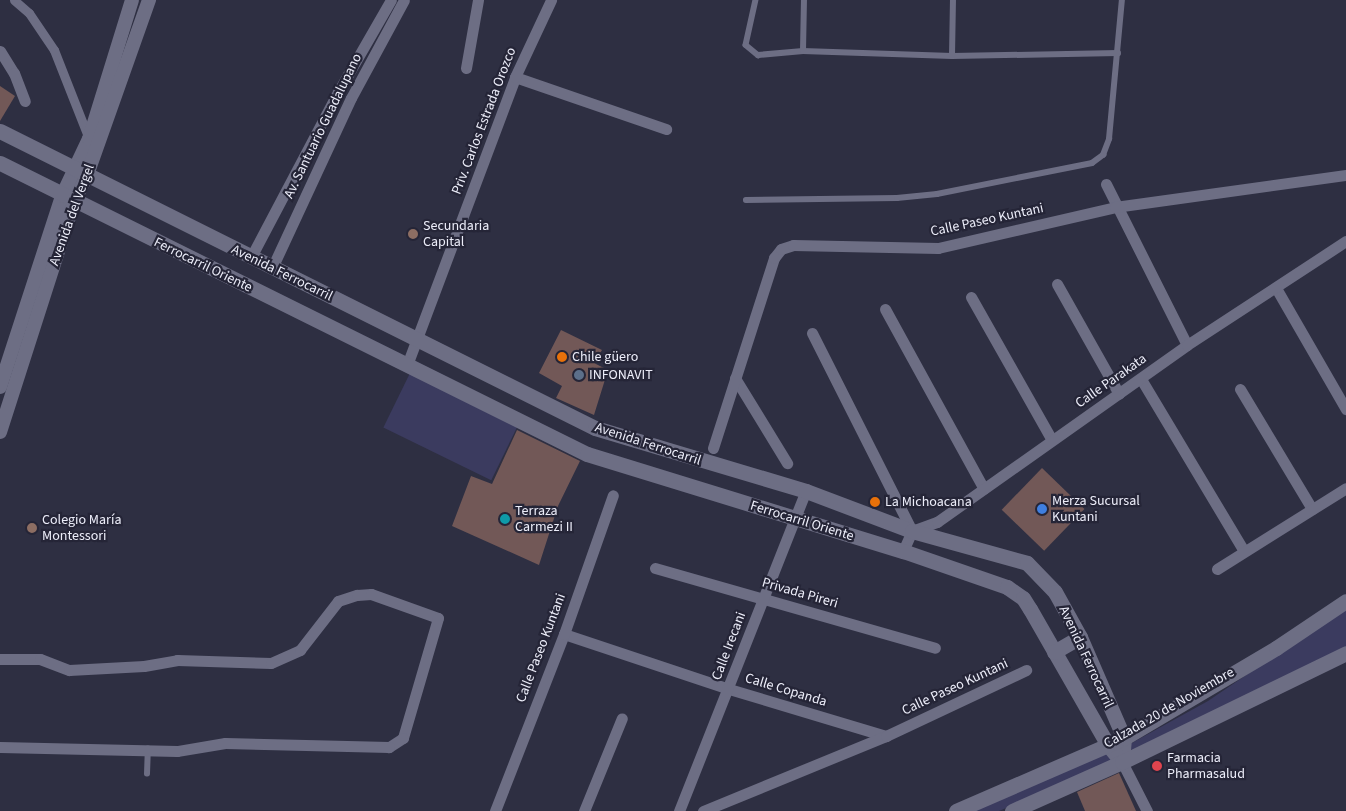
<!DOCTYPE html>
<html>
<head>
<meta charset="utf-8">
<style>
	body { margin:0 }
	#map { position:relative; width:1346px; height:811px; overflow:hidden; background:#2e2f42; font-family:"Source Sans 3",sans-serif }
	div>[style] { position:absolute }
	.green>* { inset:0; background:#3b3b5f; transform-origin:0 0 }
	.building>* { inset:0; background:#725857; transform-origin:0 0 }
	.service>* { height:5.5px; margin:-2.75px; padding:0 2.75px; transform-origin:2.75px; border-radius:2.75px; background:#6d6e84 }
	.pedestrian>* { height:9px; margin:-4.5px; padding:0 4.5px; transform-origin:4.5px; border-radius:4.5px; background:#6d6e84 }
	.minor>* { height:11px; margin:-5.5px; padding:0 5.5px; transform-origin:5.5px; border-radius:5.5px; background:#6d6e84 }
	.tertiary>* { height:14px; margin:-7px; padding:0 7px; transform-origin:7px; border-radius:7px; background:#6d6e84 }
	.secondary>* { height:15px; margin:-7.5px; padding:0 7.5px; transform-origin:7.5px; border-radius:7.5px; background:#6d6e84 }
	.dots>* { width:14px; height:14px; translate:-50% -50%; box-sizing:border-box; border:2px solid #252537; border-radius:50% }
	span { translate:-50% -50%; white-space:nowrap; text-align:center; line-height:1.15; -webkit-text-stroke:4.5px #252537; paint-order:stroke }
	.street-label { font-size:14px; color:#ecedf9 }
	.poi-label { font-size:14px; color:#ecedf9 }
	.left { translate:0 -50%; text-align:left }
</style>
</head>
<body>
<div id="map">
	<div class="green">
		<i style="left:411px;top:371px;width:120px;height:63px;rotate:26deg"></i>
		<i style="clip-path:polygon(1346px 607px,1346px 649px,1136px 752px,1130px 749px,1130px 744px,1208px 701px)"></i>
		<i style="clip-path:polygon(1105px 752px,1112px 757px,1109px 764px,999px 811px,969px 811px)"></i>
	</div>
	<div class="building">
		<i style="clip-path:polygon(0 86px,15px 96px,0 121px)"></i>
		<i style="clip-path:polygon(561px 330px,602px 350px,594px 363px,608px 370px,594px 415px,556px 398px,562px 386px,539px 373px)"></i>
		<i style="clip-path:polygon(517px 430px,580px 461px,558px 506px,539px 565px,452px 526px,471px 476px,492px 484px)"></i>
		<i style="left:1042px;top:468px;width:59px;height:58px;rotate:44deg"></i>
		<i style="clip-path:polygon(1119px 773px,1136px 811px,1085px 811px,1077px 792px)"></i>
	</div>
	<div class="service">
		<i style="left:756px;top:0;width:46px;rotate:102.5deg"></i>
		<i style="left:746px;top:45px;width:16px;rotate:40deg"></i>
		<i style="left:758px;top:55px;width:45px;rotate:-5.1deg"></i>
		<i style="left:803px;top:51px;width:149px;rotate:1.9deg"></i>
		<i style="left:952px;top:56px;width:166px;rotate:-1deg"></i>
		<i style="left:803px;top:51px;width:51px;rotate:-88.9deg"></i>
		<i style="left:952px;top:56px;width:56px;rotate:-89deg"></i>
		<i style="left:746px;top:200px;width:151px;rotate:-0.8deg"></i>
		<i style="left:897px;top:198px;width:40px;rotate:-5.7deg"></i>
		<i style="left:937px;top:194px;width:158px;rotate:-11.3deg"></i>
		<i style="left:1092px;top:163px;width:14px;rotate:-36deg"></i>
		<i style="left:1103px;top:155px;width:17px;rotate:-69deg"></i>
		<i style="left:1109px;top:139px;width:140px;rotate:-84.7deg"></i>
		<i style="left:147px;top:774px;width:25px;rotate:-88deg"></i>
	</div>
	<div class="pedestrian">
		<i style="left:14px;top:0;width:20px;rotate:41deg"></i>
		<i style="left:29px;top:13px;width:45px;rotate:56deg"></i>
		<i style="left:54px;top:50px;width:96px;rotate:68.5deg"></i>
	</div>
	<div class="minor">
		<i style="left:0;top:51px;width:26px;rotate:58deg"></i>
		<i style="left:14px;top:73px;width:30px;rotate:69deg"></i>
		<i style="left:466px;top:68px;width:69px;rotate:-80deg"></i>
		<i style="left:515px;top:77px;width:160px;rotate:19deg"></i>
		<i style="left:1106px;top:184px;width:180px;rotate:63.3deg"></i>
		<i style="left:251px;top:257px;width:187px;rotate:-62.2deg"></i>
		<i style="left:338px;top:92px;width:106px;rotate:-60.1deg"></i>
		<i style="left:272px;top:268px;width:187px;rotate:-65.1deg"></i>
		<i style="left:351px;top:98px;width:111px;rotate:-61.6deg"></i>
		<i style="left:1057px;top:284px;width:126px;rotate:60.6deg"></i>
		<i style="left:1276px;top:288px;width:140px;rotate:60deg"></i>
		<i style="left:971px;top:297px;width:164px;rotate:60.5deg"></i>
		<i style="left:885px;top:309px;width:205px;rotate:61.2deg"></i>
		<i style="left:812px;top:333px;width:222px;rotate:63.2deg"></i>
		<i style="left:407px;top:365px;width:308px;rotate:-69.4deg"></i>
		<i style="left:515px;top:77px;width:85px;rotate:-64.9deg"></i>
		<i style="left:735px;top:378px;width:100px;rotate:58.5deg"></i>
		<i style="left:1141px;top:379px;width:200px;rotate:59.1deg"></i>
		<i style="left:1240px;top:389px;width:140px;rotate:59deg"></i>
		<i style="left:713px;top:448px;width:200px;rotate:-72.2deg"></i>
		<i style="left:774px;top:258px;width:11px;rotate:-52deg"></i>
		<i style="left:781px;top:249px;width:13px;rotate:-18deg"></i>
		<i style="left:793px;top:245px;width:145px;rotate:1.2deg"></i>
		<i style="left:938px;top:248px;width:182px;rotate:-13deg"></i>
		<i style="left:1115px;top:207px;width:233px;rotate:-7.9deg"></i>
		<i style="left:903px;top:551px;width:22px;rotate:-66deg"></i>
		<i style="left:912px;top:531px;width:27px;rotate:-20deg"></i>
		<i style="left:937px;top:522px;width:306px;rotate:-35.3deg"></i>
		<i style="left:1187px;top:345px;width:190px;rotate:-33.2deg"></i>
		<i style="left:655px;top:568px;width:291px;rotate:15.9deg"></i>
		<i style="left:1217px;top:569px;width:152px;rotate:-32.1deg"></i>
		<i style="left:564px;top:634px;width:174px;rotate:18.4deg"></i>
		<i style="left:729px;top:689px;width:164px;rotate:16.7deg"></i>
		<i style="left:0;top:659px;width:40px"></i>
		<i style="left:40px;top:659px;width:31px;rotate:21deg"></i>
		<i style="left:69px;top:670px;width:75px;rotate:-3.1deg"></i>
		<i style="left:144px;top:666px;width:34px;rotate:-10deg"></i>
		<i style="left:177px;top:660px;width:94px;rotate:1.8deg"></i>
		<i style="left:271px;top:663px;width:32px;rotate:-24deg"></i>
		<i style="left:300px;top:650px;width:62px;rotate:-52.2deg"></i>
		<i style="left:338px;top:601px;width:20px;rotate:-18deg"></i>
		<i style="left:357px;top:595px;width:14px;rotate:-4deg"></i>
		<i style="left:371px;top:594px;width:71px;rotate:19.7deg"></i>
		<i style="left:438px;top:618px;width:125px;rotate:106.3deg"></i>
		<i style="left:403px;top:738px;width:17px;rotate:147deg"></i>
		<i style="left:389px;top:747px;width:164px;rotate:-178.6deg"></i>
		<i style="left:225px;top:743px;width:49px;rotate:170.5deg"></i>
		<i style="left:177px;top:751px;width:177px;rotate:-178.7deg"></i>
		<i style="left:1122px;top:762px;width:55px;rotate:63deg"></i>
		<i style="left:495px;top:811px;width:190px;rotate:-68.7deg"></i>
		<i style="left:564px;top:634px;width:147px;rotate:-70.6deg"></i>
		<i style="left:584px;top:811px;width:100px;rotate:-67.8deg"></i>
		<i style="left:679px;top:811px;width:344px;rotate:-68.4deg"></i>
		<i style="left:703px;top:811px;width:198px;rotate:-22.3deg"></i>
		<i style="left:886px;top:736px;width:155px;rotate:-25.2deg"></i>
	</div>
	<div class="tertiary">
		<i style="left:0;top:387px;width:201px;rotate:-72deg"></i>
		<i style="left:62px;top:196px;width:63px;rotate:-64.7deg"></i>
		<i style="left:89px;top:139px;width:145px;rotate:-72.8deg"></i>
		<i style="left:0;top:432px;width:243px;rotate:-72.2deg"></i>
		<i style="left:74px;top:201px;width:29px;rotate:-63deg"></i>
		<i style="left:87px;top:175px;width:186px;rotate:-70.5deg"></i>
	</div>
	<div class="secondary">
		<i style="left:0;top:131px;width:665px;rotate:26.53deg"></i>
		<i style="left:595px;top:428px;width:220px;rotate:16.6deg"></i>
		<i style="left:806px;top:491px;width:113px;rotate:20.7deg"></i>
		<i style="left:912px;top:531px;width:119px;rotate:15.5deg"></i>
		<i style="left:1027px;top:563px;width:40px;rotate:46deg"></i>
		<i style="left:1055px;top:592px;width:51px;rotate:60.9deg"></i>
		<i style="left:1080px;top:637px;width:110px;rotate:66.5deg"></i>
		<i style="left:1124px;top:738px;width:24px;rotate:95deg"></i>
		<i style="left:0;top:163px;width:655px;rotate:26.37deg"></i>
		<i style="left:587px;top:454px;width:331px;rotate:17.1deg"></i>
		<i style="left:903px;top:551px;width:110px;rotate:19.1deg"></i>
		<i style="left:1007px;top:587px;width:19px;rotate:35deg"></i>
		<i style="left:1023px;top:598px;width:13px;rotate:58deg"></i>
		<i style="left:1030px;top:609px;width:157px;rotate:60.2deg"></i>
		<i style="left:1108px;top:745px;width:22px;rotate:51deg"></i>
		<i style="left:1054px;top:652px;width:30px;rotate:-30deg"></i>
		<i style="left:956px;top:811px;width:183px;rotate:-23.5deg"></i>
		<i style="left:1124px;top:738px;width:177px;rotate:-30.6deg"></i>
		<i style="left:1276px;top:648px;width:84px;rotate:-33.9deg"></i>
		<i style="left:1012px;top:811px;width:120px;rotate:-24deg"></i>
		<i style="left:1122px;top:762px;width:249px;rotate:-25.9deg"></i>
	</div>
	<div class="dots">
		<i style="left:413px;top:234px;background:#8d6e63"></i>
		<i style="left:562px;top:357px;background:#e8710a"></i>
		<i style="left:579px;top:375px;background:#5c6f8a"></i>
		<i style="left:875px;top:502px;background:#e8710a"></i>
		<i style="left:1042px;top:509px;background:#3f7fe0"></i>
		<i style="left:505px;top:519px;background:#0f9aa8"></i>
		<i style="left:32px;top:528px;background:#8d6e63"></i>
		<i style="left:1157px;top:766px;background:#e0444e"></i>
	</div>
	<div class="street-label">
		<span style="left:484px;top:121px;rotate:-69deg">Priv. Carlos Estrada Orozco</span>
		<span style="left:323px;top:126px;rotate:-64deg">Av. Santuario Guadalupano</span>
		<span style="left:72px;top:215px;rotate:-70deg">Avenida del Vergel</span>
		<span style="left:987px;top:220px;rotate:-12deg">Calle Paseo Kuntani</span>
		<span style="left:203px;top:265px;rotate:26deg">Ferrocarril Oriente</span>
		<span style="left:282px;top:273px;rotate:26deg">Avenida Ferrocarril</span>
		<span style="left:1111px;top:381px;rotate:-35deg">Calle Parakata</span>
		<span style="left:648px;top:444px;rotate:18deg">Avenida Ferrocarril</span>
		<span style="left:802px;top:521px;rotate:17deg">Ferrocarril Oriente</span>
		<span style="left:800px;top:593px;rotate:16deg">Privada Pireri</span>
		<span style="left:729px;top:646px;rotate:-69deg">Calle Irecani</span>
		<span style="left:541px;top:648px;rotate:-69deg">Calle Paseo Kuntani</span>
		<span style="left:1086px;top:657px;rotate:65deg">Avenida Ferrocarril</span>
		<span style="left:955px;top:687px;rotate:-25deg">Calle Paseo Kuntani</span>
		<span style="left:786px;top:690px;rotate:17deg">Calle Copanda</span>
		<span style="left:1169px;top:708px;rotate:-30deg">Calzada 20 de Noviembre</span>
	</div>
	<div class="poi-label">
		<span class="left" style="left:423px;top:234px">Secundaria<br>Capital</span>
		<span class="left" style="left:572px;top:357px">Chile güero</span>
		<span class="left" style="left:589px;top:375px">INFONAVIT</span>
		<span class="left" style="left:1052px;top:509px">Merza Sucursal<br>Kuntani</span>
		<span class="left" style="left:885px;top:502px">La Michoacana</span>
		<span class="left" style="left:515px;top:519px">Terraza<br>Carmezi II</span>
		<span class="left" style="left:42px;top:528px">Colegio María<br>Montessori</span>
		<span class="left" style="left:1167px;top:766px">Farmacia<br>Pharmasalud</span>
	</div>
</div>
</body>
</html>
